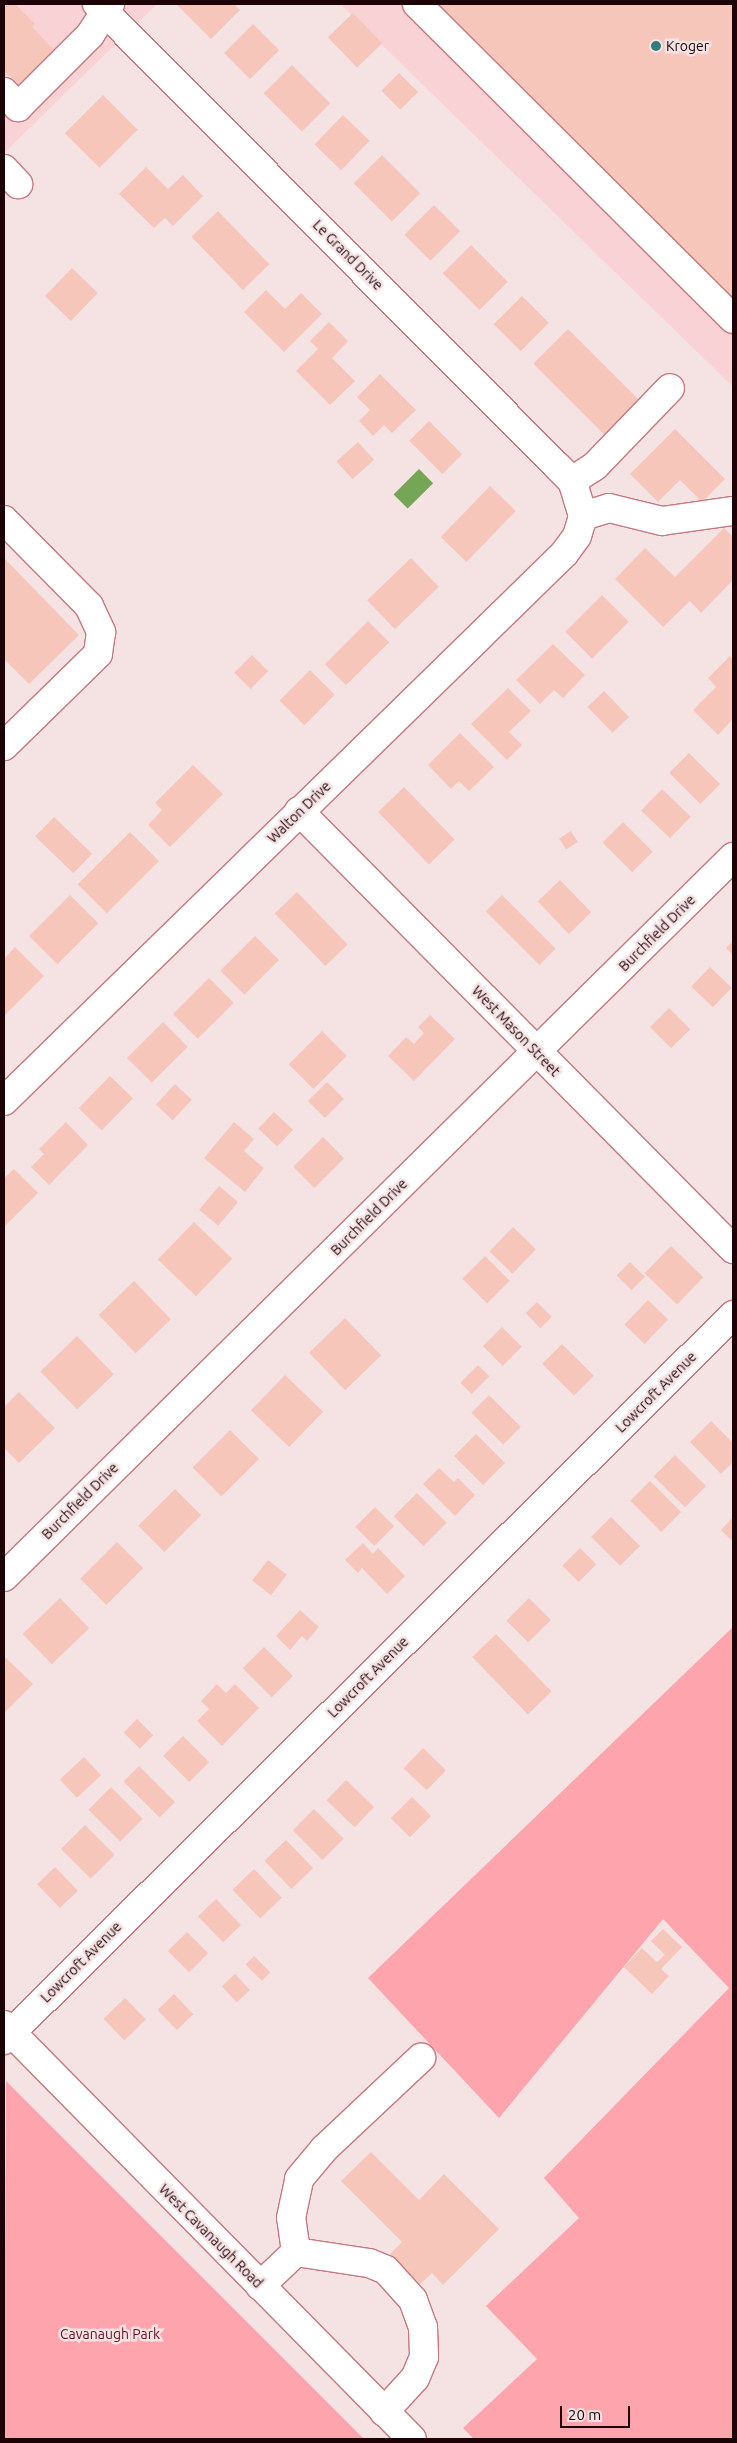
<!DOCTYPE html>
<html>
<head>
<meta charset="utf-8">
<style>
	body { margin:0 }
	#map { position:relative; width:737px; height:2443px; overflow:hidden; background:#f5e3e4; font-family:Ubuntu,sans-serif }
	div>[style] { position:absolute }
	.built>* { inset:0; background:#f8d2d4 }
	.green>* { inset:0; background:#fea4ac }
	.water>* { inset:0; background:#75a656; transform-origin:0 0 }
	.building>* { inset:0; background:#f7c6ba; transform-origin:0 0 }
	.roads { filter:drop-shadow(1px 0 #c6787f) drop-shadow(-1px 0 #c6787f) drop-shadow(0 1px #c6787f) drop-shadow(0 -1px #c6787f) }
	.minor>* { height:28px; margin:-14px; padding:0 14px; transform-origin:14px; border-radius:14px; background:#fff }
	.dots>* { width:14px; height:14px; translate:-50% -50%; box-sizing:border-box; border:2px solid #f5e3e4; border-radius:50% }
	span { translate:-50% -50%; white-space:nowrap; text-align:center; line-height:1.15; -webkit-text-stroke:5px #f5e3e4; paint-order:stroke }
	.poi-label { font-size:14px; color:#1d0307 }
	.left { translate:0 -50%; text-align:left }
	.street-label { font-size:14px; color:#1d0307 }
	.park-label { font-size:14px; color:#670f23 }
	.frame { position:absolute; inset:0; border:5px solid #1d0307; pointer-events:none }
	.scale { position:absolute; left:560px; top:2406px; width:70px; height:22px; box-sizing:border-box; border:2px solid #1d0307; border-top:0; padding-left:6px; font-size:15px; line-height:18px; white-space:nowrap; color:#1d0307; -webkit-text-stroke:4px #f5e3e4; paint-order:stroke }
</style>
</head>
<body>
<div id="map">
	<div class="built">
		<i style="clip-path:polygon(4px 4px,157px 4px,4px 153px)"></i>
		<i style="clip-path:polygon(340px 4px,733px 4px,733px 387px)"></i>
	</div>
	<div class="green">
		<i style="clip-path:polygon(733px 1627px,733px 2439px,474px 2439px,463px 2428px,537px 2359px,486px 2306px,579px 2218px,544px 2178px,729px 1988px,663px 1919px,499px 2118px,368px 1978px)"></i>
		<i style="clip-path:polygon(6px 2081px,364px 2439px,4px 2439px)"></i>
	</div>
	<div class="water">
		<i style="left:419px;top:469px;width:20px;height:36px;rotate:45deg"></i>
	</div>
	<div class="building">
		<i style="clip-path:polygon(4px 4px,15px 4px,35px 24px,32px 27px,55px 51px,20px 86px,4px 70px)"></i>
		<i style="clip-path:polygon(176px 4px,234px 4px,240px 10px,211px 39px)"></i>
		<i style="clip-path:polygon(433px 4px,733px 4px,733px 306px)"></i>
		<i style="left:353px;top:13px;width:42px;height:35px;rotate:46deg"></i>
		<i style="left:253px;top:24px;width:37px;height:41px;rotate:45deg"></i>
		<i style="left:292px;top:65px;width:54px;height:40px;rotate:45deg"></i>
		<i style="left:399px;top:73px;width:27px;height:25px;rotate:45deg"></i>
		<i style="left:103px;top:95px;width:49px;height:54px;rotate:45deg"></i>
		<i style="left:343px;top:115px;width:37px;height:41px;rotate:44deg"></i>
		<i style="left:382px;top:155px;width:54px;height:40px;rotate:45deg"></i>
		<i style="clip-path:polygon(146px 167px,168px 189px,183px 175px,203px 196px,173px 226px,165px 218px,154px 228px,119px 194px)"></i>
		<i style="left:434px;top:205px;width:37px;height:42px;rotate:45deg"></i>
		<i style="left:218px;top:211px;width:74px;height:37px;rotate:46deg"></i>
		<i style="left:471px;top:245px;width:52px;height:40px;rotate:45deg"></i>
		<i style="left:72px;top:268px;width:36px;height:39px;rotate:44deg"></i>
		<i style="clip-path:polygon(266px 290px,285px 309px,301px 293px,322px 314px,284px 352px,244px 312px)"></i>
		<i style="left:522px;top:296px;width:38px;height:40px;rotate:45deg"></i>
		<i style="clip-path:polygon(329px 322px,348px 341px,332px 358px,355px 381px,330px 405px,296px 371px,318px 349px,310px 341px)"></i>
		<i style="left:568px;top:329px;width:107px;height:49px;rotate:45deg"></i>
		<i style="clip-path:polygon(380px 374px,416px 410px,392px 433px,384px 425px,373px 436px,359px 421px,370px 410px,357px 397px)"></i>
		<i style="left:429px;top:421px;width:47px;height:28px;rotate:45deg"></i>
		<i style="clip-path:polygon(675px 429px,725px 479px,702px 502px,680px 480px,658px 502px,630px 474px)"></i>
		<i style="left:358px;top:442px;width:24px;height:29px;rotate:48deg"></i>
		<i style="left:490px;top:486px;width:36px;height:71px;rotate:44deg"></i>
		<i style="clip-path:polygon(724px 528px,733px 537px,733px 580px,701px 613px,690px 601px,663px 627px,615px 579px,645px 548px,675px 577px)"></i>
		<i style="clip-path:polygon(4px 558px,79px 635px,29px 684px,4px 659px)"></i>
		<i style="left:411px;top:558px;width:40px;height:61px;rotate:46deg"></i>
		<i style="left:602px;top:595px;width:38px;height:52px;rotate:45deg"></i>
		<i style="left:368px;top:621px;width:30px;height:61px;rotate:45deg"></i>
		<i style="clip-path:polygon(553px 644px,585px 675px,563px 698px,554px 690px,540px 704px,516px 680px)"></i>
		<i style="left:252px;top:655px;width:23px;height:25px;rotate:45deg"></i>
		<i style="clip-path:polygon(730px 656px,733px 660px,733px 719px,718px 735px,693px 710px,716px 687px,708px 678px)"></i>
		<i style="left:310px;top:670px;width:35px;height:43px;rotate:45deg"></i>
		<i style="clip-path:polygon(508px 688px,531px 711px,509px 732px,522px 745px,507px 760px,471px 724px)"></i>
		<i style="left:604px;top:691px;width:36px;height:23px;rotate:46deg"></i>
		<i style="clip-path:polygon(460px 733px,494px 767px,469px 791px,459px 781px,451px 789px,428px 765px)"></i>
		<i style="left:689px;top:753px;width:44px;height:28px;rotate:45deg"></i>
		<i style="clip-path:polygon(193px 765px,223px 794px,170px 847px,148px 825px,162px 810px,155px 803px)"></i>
		<i style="left:404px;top:787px;width:73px;height:36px;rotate:46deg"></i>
		<i style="left:662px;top:789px;width:40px;height:30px;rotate:44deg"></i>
		<i style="left:54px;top:817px;width:53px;height:27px;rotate:44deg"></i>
		<i style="left:623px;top:822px;width:42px;height:29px;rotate:45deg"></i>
		<i style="left:571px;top:831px;width:13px;height:14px;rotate:58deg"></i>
		<i style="left:130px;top:832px;width:41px;height:74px;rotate:45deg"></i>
		<i style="left:560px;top:880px;width:45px;height:31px;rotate:46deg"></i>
		<i style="left:297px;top:892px;width:73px;height:31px;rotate:46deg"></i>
		<i style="left:70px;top:895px;width:40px;height:58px;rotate:45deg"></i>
		<i style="left:502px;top:895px;width:76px;height:23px;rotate:45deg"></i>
		<i style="left:255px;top:936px;width:34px;height:49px;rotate:45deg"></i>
		<i style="clip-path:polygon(733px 941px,733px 955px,726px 948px)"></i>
		<i style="clip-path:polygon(15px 947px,44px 976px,4px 1016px,4px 959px)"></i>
		<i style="left:710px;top:967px;width:30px;height:27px;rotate:44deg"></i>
		<i style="left:209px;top:978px;width:35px;height:51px;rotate:45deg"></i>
		<i style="left:669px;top:1008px;width:30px;height:27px;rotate:45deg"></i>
		<i style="clip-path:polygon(430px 1015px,455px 1039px,414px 1081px,388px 1056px,406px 1037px,414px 1044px,424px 1033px,418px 1027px)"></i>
		<i style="left:163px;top:1022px;width:35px;height:51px;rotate:45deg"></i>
		<i style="left:322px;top:1031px;width:35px;height:47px;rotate:45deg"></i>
		<i style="left:110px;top:1076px;width:32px;height:45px;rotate:44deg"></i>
		<i style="left:327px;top:1082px;width:24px;height:27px;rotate:45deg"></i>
		<i style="left:175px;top:1084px;width:23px;height:28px;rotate:43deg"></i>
		<i style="left:274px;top:1112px;width:26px;height:23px;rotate:43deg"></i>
		<i style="clip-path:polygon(66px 1122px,88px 1145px,49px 1185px,31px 1167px,44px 1154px,39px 1149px)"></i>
		<i style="clip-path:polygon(234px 1122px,254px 1139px,244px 1151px,264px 1168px,245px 1192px,204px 1158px)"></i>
		<i style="left:323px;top:1137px;width:30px;height:42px;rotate:45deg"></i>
		<i style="clip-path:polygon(14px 1169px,38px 1193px,4px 1227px,4px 1178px)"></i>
		<i style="left:219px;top:1186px;width:25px;height:31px;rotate:40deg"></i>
		<i style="left:194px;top:1222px;width:53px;height:52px;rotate:44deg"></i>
		<i style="left:513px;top:1227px;width:32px;height:34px;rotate:44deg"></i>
		<i style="left:671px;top:1246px;width:45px;height:38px;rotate:44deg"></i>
		<i style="left:485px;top:1256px;width:35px;height:32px;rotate:45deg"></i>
		<i style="left:630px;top:1262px;width:21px;height:19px;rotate:45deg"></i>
		<i style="left:134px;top:1281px;width:53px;height:49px;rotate:46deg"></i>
		<i style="left:648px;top:1300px;width:28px;height:34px;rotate:44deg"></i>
		<i style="left:537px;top:1302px;width:21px;height:16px;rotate:45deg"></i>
		<i style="left:345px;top:1318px;width:52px;height:50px;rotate:46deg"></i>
		<i style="left:502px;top:1327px;width:28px;height:27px;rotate:45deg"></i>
		<i style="left:77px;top:1336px;width:53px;height:51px;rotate:46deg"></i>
		<i style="left:562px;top:1344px;width:45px;height:28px;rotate:45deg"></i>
		<i style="left:478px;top:1365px;width:16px;height:25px;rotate:45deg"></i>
		<i style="left:285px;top:1375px;width:53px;height:49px;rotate:44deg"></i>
		<i style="clip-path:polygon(19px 1392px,55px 1428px,19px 1463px,4px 1448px,4px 1407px)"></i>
		<i style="left:489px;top:1395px;width:45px;height:25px;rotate:45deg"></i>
		<i style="clip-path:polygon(711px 1421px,733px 1443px,733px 1462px,721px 1474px,690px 1442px)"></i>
		<i style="left:230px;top:1430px;width:41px;height:53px;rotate:45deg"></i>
		<i style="left:476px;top:1434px;width:41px;height:31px;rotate:45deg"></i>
		<i style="left:675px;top:1455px;width:44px;height:30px;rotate:45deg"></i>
		<i style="clip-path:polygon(439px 1468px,454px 1482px,458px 1478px,475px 1495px,455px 1516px,423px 1484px)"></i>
		<i style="left:650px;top:1481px;width:44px;height:28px;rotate:45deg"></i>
		<i style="left:175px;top:1489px;width:37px;height:52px;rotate:45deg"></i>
		<i style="left:417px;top:1493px;width:42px;height:33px;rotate:45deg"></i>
		<i style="left:375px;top:1507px;width:27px;height:28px;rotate:45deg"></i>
		<i style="left:611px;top:1517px;width:41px;height:28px;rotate:45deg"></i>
		<i style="clip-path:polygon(733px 1517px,733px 1542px,721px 1530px)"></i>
		<i style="left:117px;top:1542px;width:37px;height:52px;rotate:45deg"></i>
		<i style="clip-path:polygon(363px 1543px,373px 1554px,378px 1548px,405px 1576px,387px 1594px,362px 1568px,358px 1573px,345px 1560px)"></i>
		<i style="left:580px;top:1548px;width:23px;height:25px;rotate:45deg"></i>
		<i style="left:268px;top:1560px;width:24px;height:26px;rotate:38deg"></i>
		<i style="left:60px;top:1598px;width:42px;height:52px;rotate:46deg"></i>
		<i style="left:529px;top:1598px;width:31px;height:32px;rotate:45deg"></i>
		<i style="clip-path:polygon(300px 1610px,319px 1627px,307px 1641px,302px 1636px,290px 1650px,276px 1636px)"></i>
		<i style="left:496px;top:1634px;width:80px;height:33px;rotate:46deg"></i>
		<i style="left:264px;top:1647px;width:41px;height:30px;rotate:45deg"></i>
		<i style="clip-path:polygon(6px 1658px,33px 1684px,4px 1713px,4px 1660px)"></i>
		<i style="clip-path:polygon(217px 1684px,226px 1693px,235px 1684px,259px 1708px,222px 1746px,197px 1721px,209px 1709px,201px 1701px)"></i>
		<i style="left:137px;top:1719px;width:23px;height:19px;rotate:45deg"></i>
		<i style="left:183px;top:1736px;width:37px;height:28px;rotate:45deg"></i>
		<i style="left:423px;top:1748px;width:32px;height:28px;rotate:44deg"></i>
		<i style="left:84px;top:1757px;width:25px;height:33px;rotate:47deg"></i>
		<i style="left:139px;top:1766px;width:51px;height:22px;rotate:45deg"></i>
		<i style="left:346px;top:1780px;width:39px;height:28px;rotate:44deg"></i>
		<i style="left:111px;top:1787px;width:45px;height:32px;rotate:45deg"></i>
		<i style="left:412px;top:1797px;width:27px;height:30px;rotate:45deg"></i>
		<i style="left:314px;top:1809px;width:42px;height:30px;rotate:45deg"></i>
		<i style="left:85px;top:1825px;width:42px;height:34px;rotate:45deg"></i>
		<i style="left:286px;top:1840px;width:39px;height:30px;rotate:46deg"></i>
		<i style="left:55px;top:1867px;width:33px;height:25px;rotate:46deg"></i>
		<i style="left:254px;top:1869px;width:40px;height:30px;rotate:46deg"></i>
		<i style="left:216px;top:1899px;width:36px;height:25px;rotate:46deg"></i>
		<i style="clip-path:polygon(663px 1929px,682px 1947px,661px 1969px,669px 1976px,652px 1994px,624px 1967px,642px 1948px,657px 1962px,665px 1955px,651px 1941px)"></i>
		<i style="left:187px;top:1932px;width:30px;height:27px;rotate:45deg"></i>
		<i style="left:254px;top:1956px;width:23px;height:12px;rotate:45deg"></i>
		<i style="left:235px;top:1974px;width:22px;height:18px;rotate:47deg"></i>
		<i style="left:174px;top:1994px;width:28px;height:23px;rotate:46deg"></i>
		<i style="left:125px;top:1998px;width:30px;height:30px;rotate:46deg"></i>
		<i style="clip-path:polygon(371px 2152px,419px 2200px,444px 2174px,499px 2229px,443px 2285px,432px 2273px,420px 2284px,390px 2254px,402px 2242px,341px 2181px)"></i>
	</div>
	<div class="roads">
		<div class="minor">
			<i style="left:417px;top:4px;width:446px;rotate:44.9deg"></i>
			<i style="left:4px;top:92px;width:21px;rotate:47deg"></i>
			<i style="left:18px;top:107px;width:102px;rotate:-45deg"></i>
			<i style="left:90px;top:35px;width:37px;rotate:-57deg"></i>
			<i style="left:4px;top:169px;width:21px;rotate:47deg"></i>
			<i style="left:572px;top:481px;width:27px;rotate:-33deg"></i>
			<i style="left:595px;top:466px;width:108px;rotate:-46.1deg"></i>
			<i style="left:583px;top:516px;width:27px;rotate:-17deg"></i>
			<i style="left:609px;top:508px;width:55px;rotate:13.8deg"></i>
			<i style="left:662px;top:521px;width:72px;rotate:-8deg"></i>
			<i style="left:4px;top:520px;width:121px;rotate:45.3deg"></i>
			<i style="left:89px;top:606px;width:29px;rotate:65deg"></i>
			<i style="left:101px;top:632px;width:22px;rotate:98deg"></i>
			<i style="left:98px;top:654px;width:132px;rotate:135.6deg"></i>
			<i style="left:299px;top:811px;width:617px;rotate:45.26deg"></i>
			<i style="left:4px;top:1101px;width:783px;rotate:-44.33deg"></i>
			<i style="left:564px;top:554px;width:22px;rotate:-54deg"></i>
			<i style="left:577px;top:536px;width:21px;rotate:-73deg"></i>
			<i style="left:583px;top:516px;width:37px;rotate:-107deg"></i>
			<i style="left:572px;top:481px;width:21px;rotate:-135deg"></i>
			<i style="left:557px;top:466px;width:652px;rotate:-134.88deg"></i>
			<i style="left:4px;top:1577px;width:1025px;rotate:-44.64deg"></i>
			<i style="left:4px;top:2025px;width:581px;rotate:45.42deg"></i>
			<i style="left:4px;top:2040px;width:1028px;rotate:-44.84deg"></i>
			<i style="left:296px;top:2252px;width:74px;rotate:8.6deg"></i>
			<i style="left:369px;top:2263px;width:18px;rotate:22deg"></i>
			<i style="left:386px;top:2270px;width:40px;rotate:48deg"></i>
			<i style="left:413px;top:2300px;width:29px;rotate:70deg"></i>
			<i style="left:423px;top:2327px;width:30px;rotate:88deg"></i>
			<i style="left:424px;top:2357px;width:23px;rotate:113deg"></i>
			<i style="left:415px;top:2378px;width:46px;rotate:132.4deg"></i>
			<i style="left:260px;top:2286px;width:50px;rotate:-43.4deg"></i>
			<i style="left:296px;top:2252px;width:34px;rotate:-98deg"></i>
			<i style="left:291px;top:2218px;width:40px;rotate:-78deg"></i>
			<i style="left:299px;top:2179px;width:40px;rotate:-50deg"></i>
			<i style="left:325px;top:2148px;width:132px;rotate:-43.2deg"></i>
		</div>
	</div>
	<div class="dots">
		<i style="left:656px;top:46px;background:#347d7c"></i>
	</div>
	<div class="poi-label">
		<span class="left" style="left:666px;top:46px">Kroger</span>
	</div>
	<div class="street-label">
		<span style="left:348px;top:255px;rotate:45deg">Le Grand Drive</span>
		<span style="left:299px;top:812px;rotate:-44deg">Walton Drive</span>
		<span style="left:657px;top:933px;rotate:-45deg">Burchfield Drive</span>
		<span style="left:516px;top:1031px;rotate:46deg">West Mason Street</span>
		<span style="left:369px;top:1217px;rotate:-45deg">Burchfield Drive</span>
		<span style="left:656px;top:1392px;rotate:-45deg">Lowcroft Avenue</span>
		<span style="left:80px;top:1501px;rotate:-45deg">Burchfield Drive</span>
		<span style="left:368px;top:1677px;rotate:-45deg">Lowcroft Avenue</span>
		<span style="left:81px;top:1962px;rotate:-45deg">Lowcroft Avenue</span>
		<span style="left:211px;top:2236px;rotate:45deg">West Cavanaugh Road</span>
	</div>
	<div class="park-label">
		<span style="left:110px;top:2334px">Cavanaugh Park</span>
	</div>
	<div class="frame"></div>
	<div class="scale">20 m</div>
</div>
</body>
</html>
